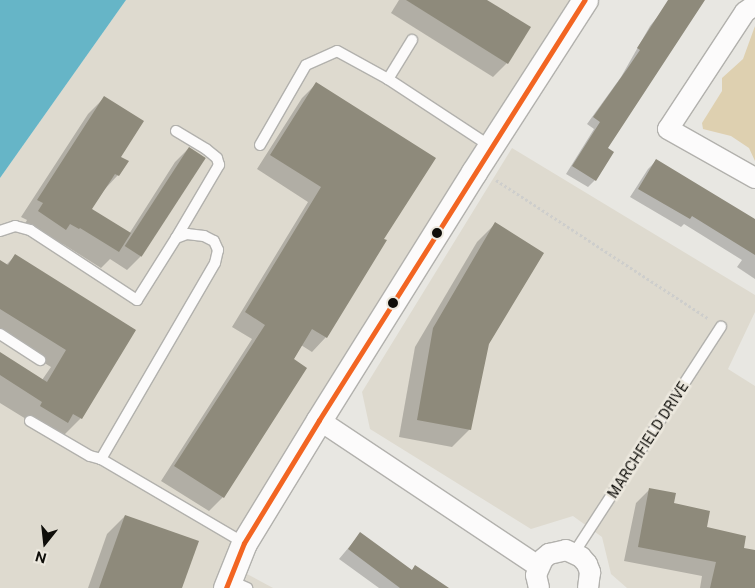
<!DOCTYPE html>
<html>
<head>
<meta charset="utf-8">
<style>
	body { margin:0 }
	#map { position:relative; width:755px; height:588px; overflow:hidden; background:#e8e7e2; font-family:"Public Sans",sans-serif }
	div>[style] { position:absolute }
	.built>* { inset:0; background:#dedacf }
	.green>* { inset:0; background:#ded0b0 }
	.water>* { inset:0; background:#66b5c7 }
	.shadow>* { inset:0; background:#0003 }
	.building>* { inset:0; background:#8e8a7b; transform-origin:0 0 }
	.path>* { height:3px; margin-top:-1.5px; transform-origin:0; background:repeating-linear-gradient(90deg,#cececc 0 2.5px,transparent 0 5px) }
	.roads { filter:drop-shadow(1px 0 #b2b1ad) drop-shadow(-1px 0 #b2b1ad) drop-shadow(0 1px #b2b1ad) drop-shadow(0 -1px #b2b1ad) }
	.service>* { height:10px; margin:-5px; padding:0 5px; transform-origin:5px; border-radius:5px; background:#fcfbfb }
	.minor>* { height:20px; margin:-10px; padding:0 10px; transform-origin:10px; border-radius:10px; background:#fcfbfb }
	.tertiary>* { height:25px; margin:-12.5px; padding:0 12.5px; transform-origin:12.5px; border-radius:12.5px; background:#fcfbfb }
	.bus-1>* { height:5px; margin:-2.5px; padding:0 2.5px; transform-origin:2.5px; border-radius:2.5px; background:#f26522 }
	.dots>* { width:14px; height:14px; translate:-50% -50%; box-sizing:border-box; border:2px solid #ece8de; border-radius:50% }
	span { translate:-50% -50%; white-space:nowrap; text-align:center; line-height:1.15; -webkit-text-stroke:5px #ece8de; paint-order:stroke }
	.street-label { font-size:14px; color:#0f0e0a }
	.north { position:absolute; left:20px; top:518px; width:50px; height:50px; -webkit-text-stroke:4px #ece8de; paint-order:stroke; rotate:196deg; font-size:14px; font-weight:700; line-height:20px; text-align:center; color:#0f0e0a }
	.north::after { content:''; display:block; margin:auto; width:18px; height:22px; background:#0f0e0a; clip-path:polygon(50% 0,100% 100%,50% 72%,0 100%) }
</style>
</head>
<body>
<div id="map">
	<div class="built">
		<i style="clip-path:polygon(126px 0,570px 0,217px 588px,0 588px,0 178px)"></i>
		<i style="clip-path:polygon(512px 148px,755px 295px,755px 312px,728px 369px,755px 386px,755px 588px,627px 588px,611px 574px,602px 537px,573px 516px,531px 529px,370px 429px,362px 392px)"></i>
		<i style="clip-path:polygon(247px 574px,273px 588px,242px 588px)"></i>
	</div>
	<div class="green">
		<i style="clip-path:polygon(755px 26px,755px 161px,749px 148px,731px 136px,703px 129px,702px 123px,722px 91px,722px 78px,743px 59px)"></i>
	</div>
	<div class="water">
		<i style="clip-path:polygon(0 0,126px 0,0 178px)"></i>
	</div>
	<div class="shadow">
		<i style="clip-path:polygon(399px 0,484px 0,507px 63px,493px 77px,391px 13px)"></i>
		<i style="clip-path:polygon(671px 0,700px 0,606px 149px,595px 180px,588px 187px,566px 174px,594px 129px,587px 124px,621px 77px,650px 26px)"></i>
		<i style="clip-path:polygon(316px 84px,383px 239px,326px 337px,312px 352px,301px 345px,223px 497px,209px 511px,161px 481px,252px 339px,232px 327px,308px 202px,257px 169px,302px 98px)"></i>
		<i style="clip-path:polygon(104px 98px,119px 157px,118px 175px,103px 191px,91px 209px,129px 234px,175px 162px,189px 148px,141px 256px,127px 270px,110px 259px,101px 268px,63px 244px,61px 245px,22px 229px,27px 220px,21px 217px,88px 114px)"></i>
		<i style="clip-path:polygon(656px 161px,755px 225px,755px 279px,737px 267px,742px 260px,684px 224px,681px 227px,630px 197px,648px 169px)"></i>
		<i style="clip-path:polygon(495px 224px,488px 344px,470px 429px,452px 447px,399px 437px,415px 347px,477px 242px)"></i>
		<i style="clip-path:polygon(15px 256px,135px 330px,81px 418px,64px 435px,58px 431px,50px 439px,24px 423px,26px 419px,0 403px,0 353px,42px 380px,51px 367px,0 336px,0 261px,6px 265px)"></i>
		<i style="clip-path:polygon(650px 489px,706px 528px,742px 549px,755px 551px,755px 588px,700px 588px,702px 576px,624px 561px,636px 503px)"></i>
		<i style="clip-path:polygon(125px 516px,180px 588px,88px 588px,107px 534px)"></i>
		<i style="clip-path:polygon(360px 534px,411px 571px,415px 567px,447px 588px,379px 588px,339px 559px)"></i>
	</div>
	<div class="building">
		<i style="clip-path:polygon(406px 0,487px 0,531px 27px,508px 64px)"></i>
		<i style="clip-path:polygon(668px 0,705px 0,608px 148px,614px 152px,596px 181px,572px 166px,600px 122px,593px 117px,627px 69px,640px 50px,637px 48px)"></i>
		<i style="clip-path:polygon(316px 82px,436px 158px,384px 239px,387px 240px,327px 338px,312px 329px,294px 359px,307px 368px,224px 498px,174px 466px,265px 325px,245px 312px,321px 187px,270px 155px)"></i>
		<i style="clip-path:polygon(104px 96px,144px 121px,121px 157px,129px 161px,119px 176px,115px 174px,92px 209px,131px 233px,119px 252px,80px 228px,79px 229px,70px 224px,66px 230px,38px 211px,43px 203px,37px 200px)"></i>
		<i style="left:189px;top:147px;width:20px;height:118px;rotate:33deg"></i>
		<i style="clip-path:polygon(656px 159px,755px 219px,755px 255px,692px 216px,690px 219px,638px 189px)"></i>
		<i style="clip-path:polygon(495px 222px,544px 253px,489px 344px,471px 430px,417px 420px,433px 328px)"></i>
		<i style="clip-path:polygon(15px 254px,136px 330px,82px 419px,73px 414px,68px 423px,40px 406px,42px 402px,0 375px,0 352px,47px 382px,66px 350px,0 309px,0 260px,8px 265px)"></i>
		<i style="clip-path:polygon(649px 488px,676px 493px,674px 503px,710px 511px,707px 527px,746px 536px,744px 548px,755px 550px,755px 588px,710px 588px,716px 562px,638px 547px)"></i>
		<i style="clip-path:polygon(125px 515px,199px 541px,182px 588px,99px 588px)"></i>
		<i style="clip-path:polygon(360px 532px,412px 570px,415px 565px,449px 588px,400px 588px,348px 549px)"></i>
	</div>
	<div class="path">
		<i style="left:496px;top:180px;width:254px;rotate:33.1deg"></i>
	</div>
	<div class="roads">
		<div class="service">
			<i style="left:388px;top:79px;width:46px;rotate:-58.4deg"></i>
			<i style="left:260px;top:145px;width:92px;rotate:-60.1deg"></i>
			<i style="left:306px;top:65px;width:34px;rotate:-24deg"></i>
			<i style="left:337px;top:51px;width:58px;rotate:28.8deg"></i>
			<i style="left:388px;top:79px;width:122px;rotate:33.3deg"></i>
			<i style="left:0;top:231px;width:16px;rotate:-18deg"></i>
			<i style="left:15px;top:226px;width:16px;rotate:15deg"></i>
			<i style="left:30px;top:230px;width:128px;rotate:33.2deg"></i>
			<i style="left:137px;top:300px;width:73px;rotate:-57.8deg"></i>
			<i style="left:176px;top:238px;width:12px;rotate:-20deg"></i>
			<i style="left:187px;top:234px;width:17px;rotate:7deg"></i>
			<i style="left:204px;top:236px;width:11px;rotate:27deg"></i>
			<i style="left:214px;top:241px;width:10px;rotate:66deg"></i>
			<i style="left:218px;top:250px;width:13px;rotate:103deg"></i>
			<i style="left:215px;top:263px;width:227px;rotate:120.2deg"></i>
			<i style="left:176px;top:238px;width:85px;rotate:-59.5deg"></i>
			<i style="left:219px;top:165px;width:7px;rotate:-106deg"></i>
			<i style="left:217px;top:158px;width:14px;rotate:-141deg"></i>
			<i style="left:206px;top:149px;width:35px;rotate:-149deg"></i>
			<i style="left:0;top:334px;width:48px;rotate:33deg"></i>
			<i style="left:30px;top:421px;width:69px;rotate:30.3deg"></i>
			<i style="left:90px;top:456px;width:11px;rotate:15deg"></i>
			<i style="left:101px;top:459px;width:166px;rotate:30.4deg"></i>
			<i style="left:574px;top:553px;width:270px;rotate:-57deg"></i>
			<i style="left:229px;top:580px;width:20px;rotate:24deg"></i>
		</div>
		<div class="minor">
			<i style="left:755px;top:5px;width:12px;rotate:145deg"></i>
			<i style="left:745px;top:12px;width:140px;rotate:123.3deg"></i>
			<i style="left:668px;top:129px;width:100px;rotate:29.4deg"></i>
			<i style="left:319px;top:420px;width:263px;rotate:33.7deg"></i>
			<i style="left:539px;top:588px;width:13px;rotate:-103deg"></i>
			<i style="left:536px;top:575px;width:17px;rotate:-66deg"></i>
			<i style="left:543px;top:559px;width:8px;rotate:-40deg"></i>
			<i style="left:549px;top:554px;width:17px;rotate:-13deg"></i>
			<i style="left:566px;top:550px;width:17px;rotate:25deg"></i>
			<i style="left:581px;top:557px;width:9px;rotate:49deg"></i>
			<i style="left:587px;top:564px;width:9px;rotate:69deg"></i>
			<i style="left:590px;top:572px;width:16px;rotate:97deg"></i>
		</div>
		<div class="tertiary">
			<i style="left:226px;top:588px;width:48px;rotate:-68.2deg"></i>
			<i style="left:244px;top:543px;width:144px;rotate:-58.6deg"></i>
			<i style="left:319px;top:420px;width:292px;rotate:-58deg"></i>
			<i style="left:474px;top:172px;width:205px;rotate:-57.2deg"></i>
		</div>
	</div>
	<div class="bus-1">
		<i style="left:226px;top:588px;width:48px;rotate:-68.2deg"></i>
		<i style="left:244px;top:543px;width:144px;rotate:-58.6deg"></i>
		<i style="left:319px;top:420px;width:497px;rotate:-57.7deg"></i>
	</div>
	<div class="dots">
		<i style="left:437px;top:233px;background:#0f0e0a"></i>
		<i style="left:393px;top:303px;background:#0f0e0a"></i>
	</div>
	<div class="street-label">
		<span style="left:648px;top:440px;rotate:-57deg">MARCHFIELD DRIVE</span>
	</div>
	<div class="north">N</div>
</div>
</body>
</html>
